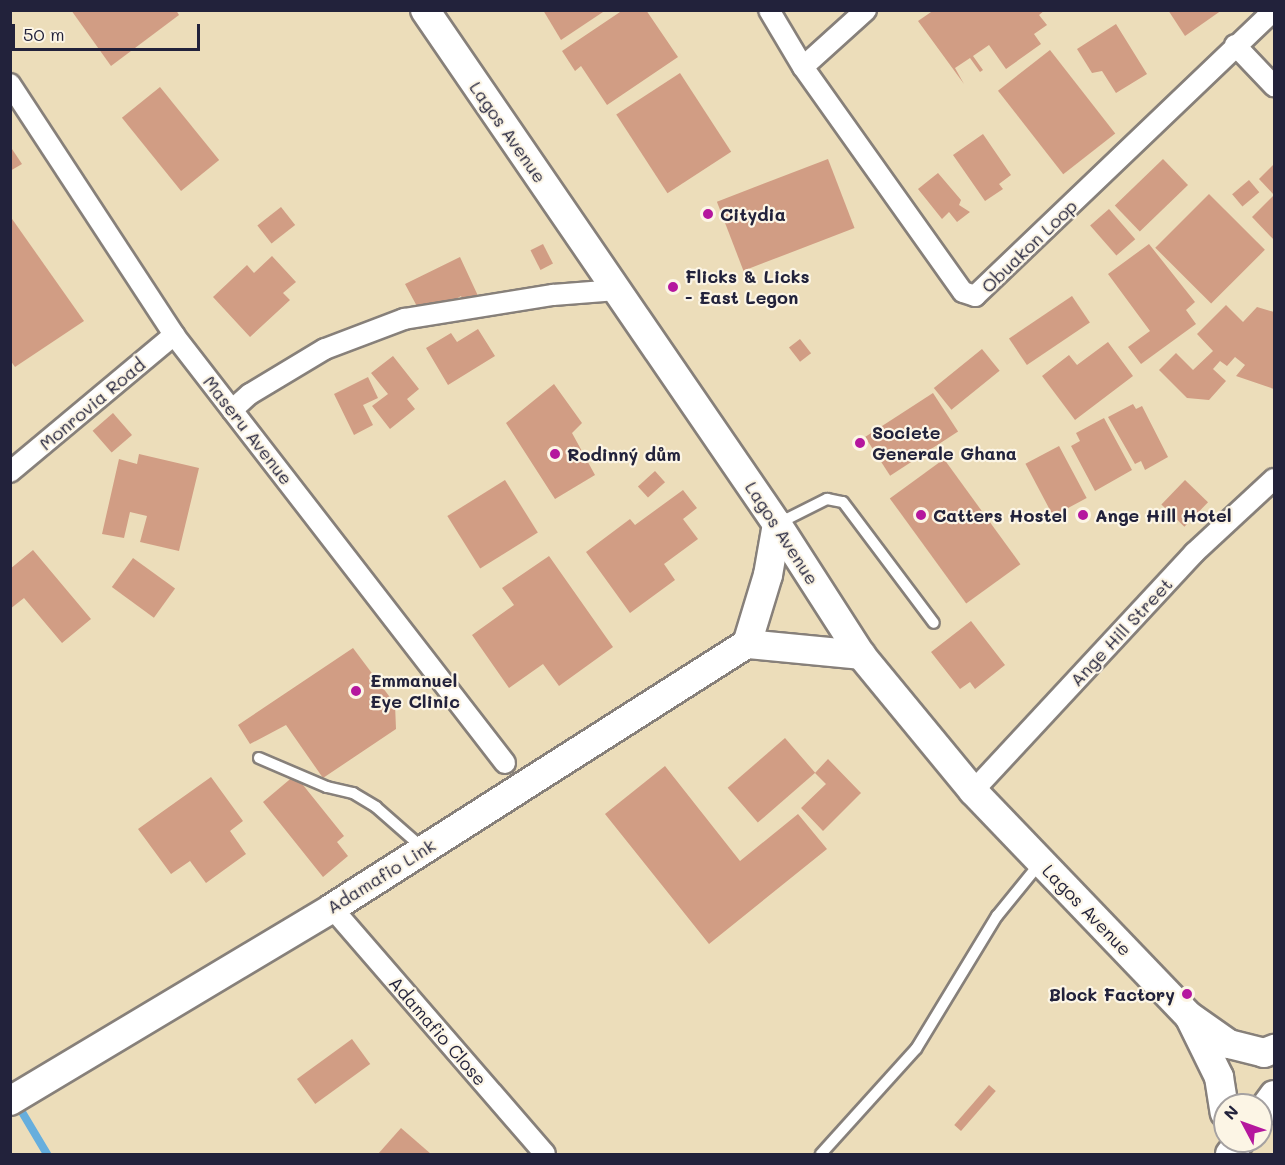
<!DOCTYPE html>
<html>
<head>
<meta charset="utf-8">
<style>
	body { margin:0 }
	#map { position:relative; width:1285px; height:1165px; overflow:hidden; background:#ecddba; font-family:Mali,sans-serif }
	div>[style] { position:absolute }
	.stream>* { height:8px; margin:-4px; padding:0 4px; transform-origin:4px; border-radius:4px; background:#66aedd }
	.building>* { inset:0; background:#d19d84; transform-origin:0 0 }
	.roads { filter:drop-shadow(2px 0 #87807a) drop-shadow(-2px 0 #87807a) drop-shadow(0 2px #87807a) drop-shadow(0 -2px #87807a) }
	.lane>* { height:10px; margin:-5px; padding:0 5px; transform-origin:5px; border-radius:5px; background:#fff }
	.street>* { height:20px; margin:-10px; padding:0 10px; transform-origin:10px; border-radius:10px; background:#fff }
	.secondary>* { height:28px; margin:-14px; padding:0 14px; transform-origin:14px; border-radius:14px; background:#fff }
	.dots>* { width:16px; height:16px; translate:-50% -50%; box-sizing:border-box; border:3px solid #fcf5e5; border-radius:50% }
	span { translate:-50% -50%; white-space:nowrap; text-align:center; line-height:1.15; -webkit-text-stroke:4.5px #fcf5e5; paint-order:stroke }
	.street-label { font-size:18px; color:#22223b }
	.poi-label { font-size:18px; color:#22223b; font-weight:700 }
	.left { translate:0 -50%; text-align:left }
	.right { translate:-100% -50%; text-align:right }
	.frame { position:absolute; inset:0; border:12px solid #22223b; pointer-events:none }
	.north { position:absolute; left:1213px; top:1093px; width:60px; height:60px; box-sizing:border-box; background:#fcf5e5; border:2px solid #a5a1a1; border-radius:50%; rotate:311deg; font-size:16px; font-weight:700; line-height:24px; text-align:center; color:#22223b }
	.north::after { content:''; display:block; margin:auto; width:21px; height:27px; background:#b5179e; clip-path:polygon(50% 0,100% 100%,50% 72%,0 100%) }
	.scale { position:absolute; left:12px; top:24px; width:188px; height:27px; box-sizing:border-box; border:3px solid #22223b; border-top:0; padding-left:8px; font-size:18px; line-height:21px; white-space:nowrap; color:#22223b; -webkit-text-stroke:4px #fcf5e5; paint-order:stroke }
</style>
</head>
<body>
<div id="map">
	<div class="stream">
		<i style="left:16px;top:1102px;width:61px;rotate:59.2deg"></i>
	</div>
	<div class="building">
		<i style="clip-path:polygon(71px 10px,176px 10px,179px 15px,111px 66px)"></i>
		<i style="clip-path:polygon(543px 10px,606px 10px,561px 40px)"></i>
		<i style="clip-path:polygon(623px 10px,646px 10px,678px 57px,607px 105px,581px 66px,575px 71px,562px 51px)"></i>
		<i style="clip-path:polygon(934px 10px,1045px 10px,1039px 15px,1047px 25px,1034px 34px,1041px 44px,1006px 69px,989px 45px,973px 56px,983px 70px,980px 72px,970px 58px,955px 68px,964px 84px,918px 21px)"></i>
		<i style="clip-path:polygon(1168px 10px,1222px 10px,1185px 36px)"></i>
		<i style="clip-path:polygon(1116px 24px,1147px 74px,1116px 93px,1102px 71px,1092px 73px,1077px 49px)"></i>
		<i style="left:1050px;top:50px;width:106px;height:66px;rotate:52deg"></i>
		<i style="left:680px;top:73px;width:94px;height:76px;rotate:57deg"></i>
		<i style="left:160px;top:87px;width:94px;height:49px;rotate:51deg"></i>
		<i style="clip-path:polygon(983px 134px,1011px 175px,999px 184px,1003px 189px,985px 201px,953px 155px)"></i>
		<i style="clip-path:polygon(10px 146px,22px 164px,10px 171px)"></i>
		<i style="left:828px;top:159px;width:74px;height:119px;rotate:69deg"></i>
		<i style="left:1163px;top:159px;width:36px;height:67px;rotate:46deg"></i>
		<i style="clip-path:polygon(1274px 164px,1274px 195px,1259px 179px)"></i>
		<i style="clip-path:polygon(938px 173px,961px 200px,959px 205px,970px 212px,957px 222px,949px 212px,942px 219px,918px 189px)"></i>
		<i style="left:1249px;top:180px;width:16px;height:22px;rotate:50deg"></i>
		<i style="left:1209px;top:194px;width:79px;height:76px;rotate:45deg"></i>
		<i style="clip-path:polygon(1274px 195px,1274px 240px,1252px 217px)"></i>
		<i style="left:281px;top:207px;width:23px;height:30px;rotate:52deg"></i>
		<i style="left:1109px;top:209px;width:40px;height:25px;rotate:49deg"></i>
		<i style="clip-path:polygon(10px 216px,84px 321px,15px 367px,10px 360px)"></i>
		<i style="left:543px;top:244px;width:22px;height:14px;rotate:63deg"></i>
		<i style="clip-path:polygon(1149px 244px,1195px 302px,1186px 310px,1196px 324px,1141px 364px,1128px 347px,1150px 331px,1108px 274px)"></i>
		<i style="clip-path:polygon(272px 256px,296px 282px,283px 293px,290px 300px,250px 337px,213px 297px,247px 265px,254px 273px)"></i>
		<i style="clip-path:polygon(460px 257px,479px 298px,464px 303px,461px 296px,444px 306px,420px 312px,405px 284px)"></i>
		<i style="left:1072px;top:296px;width:32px;height:76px;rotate:56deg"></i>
		<i style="clip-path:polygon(1226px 305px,1243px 322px,1257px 307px,1274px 312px,1274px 389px,1236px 376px,1245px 365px,1235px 357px,1227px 366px,1220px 361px,1213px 369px,1226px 381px,1209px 400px,1187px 398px,1159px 370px,1176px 353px,1193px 370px,1213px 351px,1197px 334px)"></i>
		<i style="clip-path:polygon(478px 329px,495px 356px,448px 385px,426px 348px,451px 333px,457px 342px)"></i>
		<i style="left:800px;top:339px;width:18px;height:14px;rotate:52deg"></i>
		<i style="clip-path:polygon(1108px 342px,1133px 376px,1075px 420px,1042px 376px,1069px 355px,1077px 365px)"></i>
		<i style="left:982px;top:349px;width:28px;height:62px;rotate:51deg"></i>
		<i style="clip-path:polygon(393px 356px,419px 389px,407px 399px,415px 409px,390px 429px,372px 406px,388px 394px,371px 373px)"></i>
		<i style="clip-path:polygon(368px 377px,378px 398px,363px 405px,373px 425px,354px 435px,334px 394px)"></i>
		<i style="clip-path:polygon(554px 384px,582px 423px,572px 433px,595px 475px,555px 499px,506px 423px)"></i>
		<i style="left:933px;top:393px;width:46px;height:81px;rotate:57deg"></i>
		<i style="clip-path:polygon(1133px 404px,1136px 409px,1142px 406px,1168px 457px,1145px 470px,1141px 461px,1135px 464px,1108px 417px)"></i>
		<i style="left:113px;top:413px;width:29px;height:27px;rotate:49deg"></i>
		<i style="clip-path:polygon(1104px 418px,1132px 470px,1095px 491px,1071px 446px,1080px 441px,1076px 433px)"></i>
		<i style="left:1059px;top:446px;width:59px;height:38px;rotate:62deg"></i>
		<i style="clip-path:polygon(139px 454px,199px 468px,179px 551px,140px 542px,147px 516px,130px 512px,124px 538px,102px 534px,119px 459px,137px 464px)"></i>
		<i style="left:944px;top:459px;width:130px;height:67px;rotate:54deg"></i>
		<i style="left:655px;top:471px;width:15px;height:23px;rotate:48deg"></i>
		<i style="left:505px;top:480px;width:62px;height:68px;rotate:58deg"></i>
		<i style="left:1185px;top:480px;width:32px;height:34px;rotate:44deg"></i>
		<i style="clip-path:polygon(683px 490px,697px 508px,683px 519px,698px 539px,664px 564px,675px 580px,630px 613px,586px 552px,630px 519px,635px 525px)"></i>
		<i style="clip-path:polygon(33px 550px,91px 619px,62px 643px,24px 598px,10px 609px,10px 569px)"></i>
		<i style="clip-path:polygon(549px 556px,613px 647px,559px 686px,543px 664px,509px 688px,472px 635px,514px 605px,502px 588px)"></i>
		<i style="left:133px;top:558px;width:52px;height:36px;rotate:36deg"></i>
		<i style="clip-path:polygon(971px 621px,1005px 665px,975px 689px,970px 682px,960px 689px,931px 652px)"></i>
		<i style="clip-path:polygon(353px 648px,395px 704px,396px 729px,323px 778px,286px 725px,250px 744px,238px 725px)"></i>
		<i style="left:785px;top:738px;width:46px;height:76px;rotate:49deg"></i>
		<i style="clip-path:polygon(828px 759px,861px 793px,823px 831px,801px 808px,826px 784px,815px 773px)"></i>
		<i style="clip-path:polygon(665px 766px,740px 861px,798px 814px,827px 849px,709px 944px,605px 814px)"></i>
		<i style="clip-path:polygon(295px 775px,344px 836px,337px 842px,348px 856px,323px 877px,263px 802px)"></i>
		<i style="clip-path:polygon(211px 777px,243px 821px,230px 831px,246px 854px,206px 883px,190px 861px,171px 874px,138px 829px)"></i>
		<i style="left:352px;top:1039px;width:31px;height:68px;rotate:54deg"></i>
		<i style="left:989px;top:1085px;width:9px;height:53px;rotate:41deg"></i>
		<i style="clip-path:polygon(401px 1128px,431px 1154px,378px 1154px)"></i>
	</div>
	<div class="roads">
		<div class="lane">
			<i style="left:779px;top:523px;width:54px;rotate:-26.6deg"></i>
			<i style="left:827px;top:499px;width:16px;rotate:11deg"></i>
			<i style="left:843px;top:502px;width:151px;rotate:53.1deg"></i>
			<i style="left:259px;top:758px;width:74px;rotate:23.1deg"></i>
			<i style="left:327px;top:787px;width:27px;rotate:13deg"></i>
			<i style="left:353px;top:793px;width:27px;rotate:31deg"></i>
			<i style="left:376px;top:807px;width:64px;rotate:41.2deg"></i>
			<i style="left:821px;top:1154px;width:142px;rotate:-47.9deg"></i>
			<i style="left:916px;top:1049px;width:156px;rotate:-58.7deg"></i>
			<i style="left:997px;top:916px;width:68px;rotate:-50.9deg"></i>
		</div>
		<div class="street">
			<i style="left:769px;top:10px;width:66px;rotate:59.2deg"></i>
			<i style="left:803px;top:67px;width:276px;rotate:54.6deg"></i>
			<i style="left:963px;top:292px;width:13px;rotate:18deg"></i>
			<i style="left:975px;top:296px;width:414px;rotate:-43.7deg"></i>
			<i style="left:1235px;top:45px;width:57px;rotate:46.4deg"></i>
			<i style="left:803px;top:67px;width:85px;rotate:-42.1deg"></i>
			<i style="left:10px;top:84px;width:300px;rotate:56.8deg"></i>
			<i style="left:174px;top:335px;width:541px;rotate:52.28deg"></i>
			<i style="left:232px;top:410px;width:24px;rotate:-42deg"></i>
			<i style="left:250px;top:394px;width:87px;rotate:-31deg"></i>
			<i style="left:325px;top:349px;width:85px;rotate:-20.8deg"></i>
			<i style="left:404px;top:319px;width:151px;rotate:-9.2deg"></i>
			<i style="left:553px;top:295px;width:64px;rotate:-4.5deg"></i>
			<i style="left:10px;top:472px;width:214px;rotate:-39.9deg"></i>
			<i style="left:973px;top:791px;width:325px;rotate:-47.1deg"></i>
			<i style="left:1194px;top:553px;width:109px;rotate:-42.8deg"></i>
			<i style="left:332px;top:908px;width:325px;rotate:49.1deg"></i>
		</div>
		<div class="secondary">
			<i style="left:425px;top:10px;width:623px;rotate:55.6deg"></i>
			<i style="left:777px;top:524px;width:156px;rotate:57.3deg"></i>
			<i style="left:861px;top:655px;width:176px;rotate:50.5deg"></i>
			<i style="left:973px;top:791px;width:312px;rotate:46.2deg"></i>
			<i style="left:1189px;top:1016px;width:49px;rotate:35deg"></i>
			<i style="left:1229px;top:1044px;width:36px;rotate:14deg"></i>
			<i style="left:1264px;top:1053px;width:11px;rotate:-22deg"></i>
			<i style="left:747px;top:644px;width:72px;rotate:-73.1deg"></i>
			<i style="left:768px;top:575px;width:52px;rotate:-80deg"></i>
			<i style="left:1190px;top:1018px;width:66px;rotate:63.8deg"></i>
			<i style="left:1219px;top:1077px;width:36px;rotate:81deg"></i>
			<i style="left:10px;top:1101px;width:375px;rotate:-30.9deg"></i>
			<i style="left:332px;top:908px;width:492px;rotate:-32.5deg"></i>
			<i style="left:747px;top:644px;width:115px;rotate:5.5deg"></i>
			<i style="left:1261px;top:1113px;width:22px;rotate:-54deg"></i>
			<i style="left:1230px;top:1154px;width:16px;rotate:-52deg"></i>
		</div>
	</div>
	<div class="dots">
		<i style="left:708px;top:214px;background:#b5179e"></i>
		<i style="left:673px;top:287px;background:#b5179e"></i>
		<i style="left:860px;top:443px;background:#b5179e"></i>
		<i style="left:555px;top:454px;background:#b5179e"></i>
		<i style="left:921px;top:515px;background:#b5179e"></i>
		<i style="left:1083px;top:515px;background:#b5179e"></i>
		<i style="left:356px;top:691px;background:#b5179e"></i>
		<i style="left:1187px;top:994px;background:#b5179e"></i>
	</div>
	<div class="street-label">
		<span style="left:508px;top:132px;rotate:55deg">Lagos Avenue</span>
		<span style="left:1029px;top:246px;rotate:-44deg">Obuakon Loop</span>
		<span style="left:92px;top:404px;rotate:-40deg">Monrovia Road</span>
		<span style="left:248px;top:430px;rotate:52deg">Maseru Avenue</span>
		<span style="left:782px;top:533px;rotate:57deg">Lagos Avenue</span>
		<span style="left:1121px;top:632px;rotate:-47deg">Ange Hill Street</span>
		<span style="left:381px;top:876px;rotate:-32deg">Adamafio Link</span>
		<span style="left:1087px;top:910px;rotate:46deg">Lagos Avenue</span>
		<span style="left:438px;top:1031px;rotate:49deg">Adamafio Close</span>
	</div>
	<div class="poi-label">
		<span class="left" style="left:720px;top:214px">Citydia</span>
		<span class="left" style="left:685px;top:287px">Flicks &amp; Licks<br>- East Legon</span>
		<span class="left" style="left:872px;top:443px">Societe<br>Generale Ghana</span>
		<span class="left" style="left:567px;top:454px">Rodinný dům</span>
		<span class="left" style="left:933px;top:515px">Catters Hostel</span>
		<span class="left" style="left:1095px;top:515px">Ange Hill Hotel</span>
		<span class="left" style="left:370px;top:691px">Emmanuel<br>Eye Clinic</span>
		<span class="right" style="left:1175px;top:994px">Block Factory</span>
	</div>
	<div class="frame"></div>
	<div class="north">N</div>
	<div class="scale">50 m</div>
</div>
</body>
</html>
